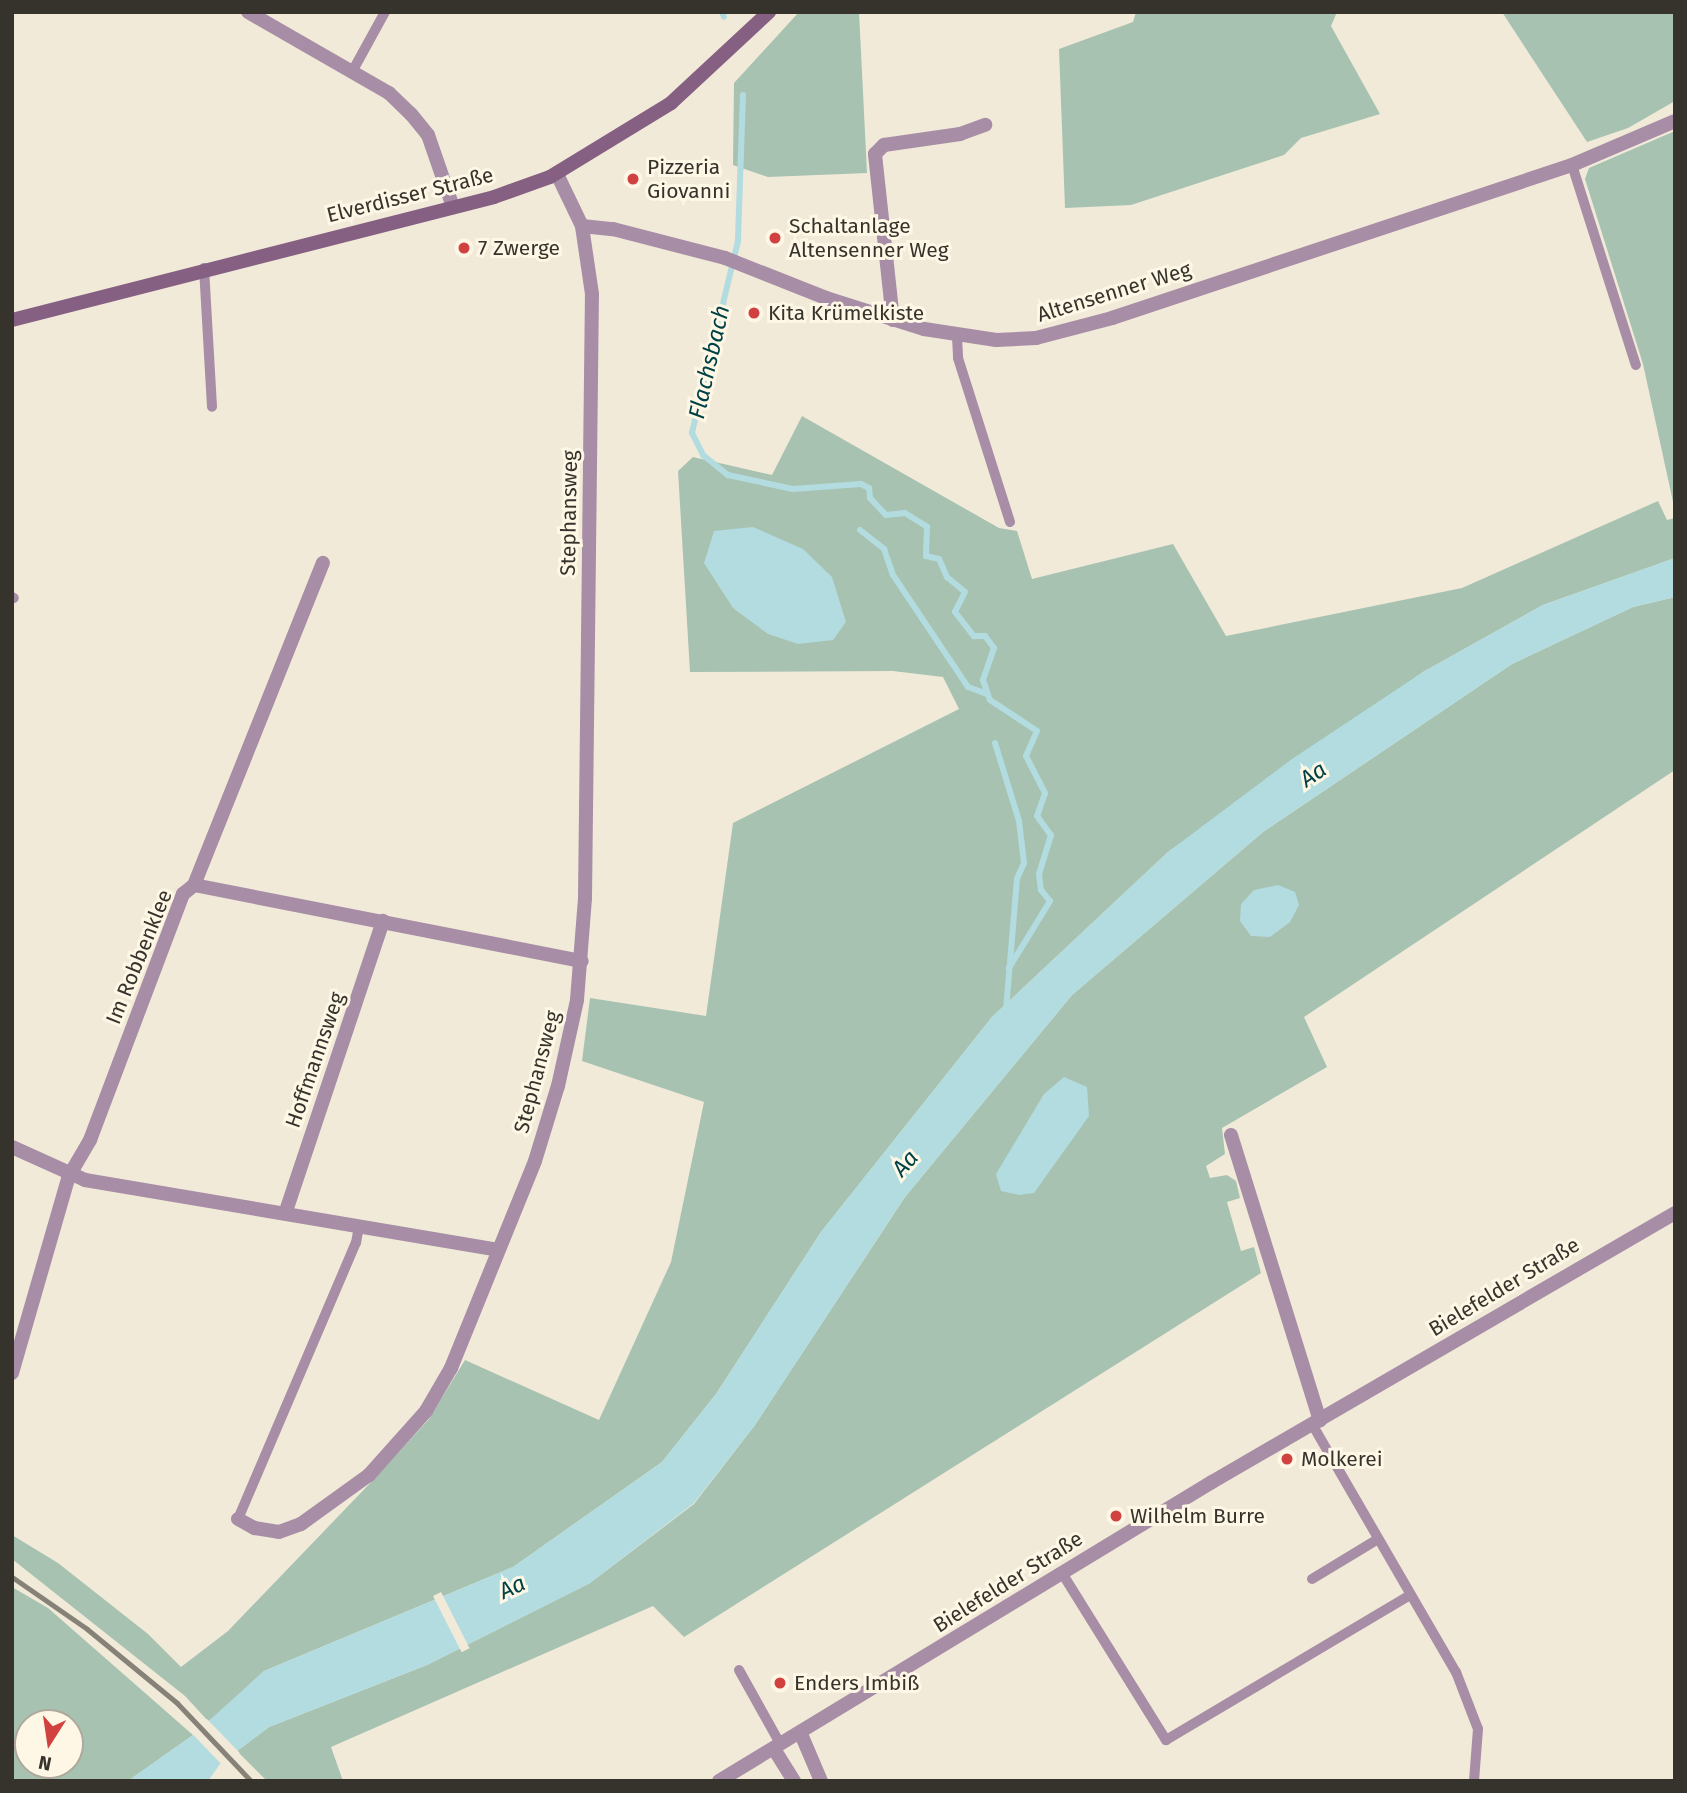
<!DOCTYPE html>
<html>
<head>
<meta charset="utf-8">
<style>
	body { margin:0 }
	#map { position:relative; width:1687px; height:1793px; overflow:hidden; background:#f1ead9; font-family:"Fira Sans",sans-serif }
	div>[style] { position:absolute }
	.green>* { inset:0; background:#a7c2b1 }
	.water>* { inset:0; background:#b2dce0 }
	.pier>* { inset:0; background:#f1ead9; transform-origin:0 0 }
	.stream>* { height:6px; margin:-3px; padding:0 3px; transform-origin:3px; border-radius:3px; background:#b2dce0 }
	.service>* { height:10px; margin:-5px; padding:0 5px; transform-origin:5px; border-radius:5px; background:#a78da5 }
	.minor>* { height:14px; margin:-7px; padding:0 7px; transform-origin:7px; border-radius:7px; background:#a78da5 }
	.tertiary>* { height:14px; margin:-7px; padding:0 7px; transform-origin:7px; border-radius:7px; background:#a78da5 }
	.secondary>* { height:14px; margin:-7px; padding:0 7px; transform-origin:7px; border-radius:7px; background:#866083 }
	.rail>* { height:5px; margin:-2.5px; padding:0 2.5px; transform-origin:2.5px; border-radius:2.5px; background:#878277 }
	.dots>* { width:19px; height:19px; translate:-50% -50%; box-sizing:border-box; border:4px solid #fef7e6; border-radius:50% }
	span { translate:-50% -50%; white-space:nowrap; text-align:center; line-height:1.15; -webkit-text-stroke:6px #fef7e6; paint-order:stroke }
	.poi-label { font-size:21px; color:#35332c }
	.left { translate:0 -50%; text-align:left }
	.street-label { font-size:21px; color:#35332c }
	.water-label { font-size:23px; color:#004146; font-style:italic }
	.frame { position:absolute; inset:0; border:14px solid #35332c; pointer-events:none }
	.north { position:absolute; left:14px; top:1709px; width:70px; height:70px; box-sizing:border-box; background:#fef7e6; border:2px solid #aea99c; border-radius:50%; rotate:192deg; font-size:19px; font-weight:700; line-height:28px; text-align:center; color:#35332c }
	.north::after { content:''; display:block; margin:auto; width:24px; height:32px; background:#d04140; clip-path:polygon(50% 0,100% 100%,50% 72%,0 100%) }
</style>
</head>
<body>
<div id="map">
	<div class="green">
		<i style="clip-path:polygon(799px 12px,859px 12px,867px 173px,768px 177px,733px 165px,734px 83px)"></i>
		<i style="clip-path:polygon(1136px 12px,1337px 12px,1331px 26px,1380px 114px,1301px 138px,1284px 155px,1131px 205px,1065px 208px,1059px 49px,1133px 22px)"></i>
		<i style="clip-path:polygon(1502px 12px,1675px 12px,1675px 101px,1628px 128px,1587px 142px)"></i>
		<i style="clip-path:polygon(1675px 131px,1675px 511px,1643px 364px,1585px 179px,1589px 168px)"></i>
		<i style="clip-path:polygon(802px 416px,999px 528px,1017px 531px,1032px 579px,1173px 544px,1226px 636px,1462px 588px,1658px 501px,1667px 520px,1675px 518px,1675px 558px,1543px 605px,1423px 672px,1168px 852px,992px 1017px,821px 1232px,716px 1394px,662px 1462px,513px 1567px,264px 1671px,209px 1722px,185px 1696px,12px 1559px,12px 1535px,58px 1563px,148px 1634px,181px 1667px,228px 1631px,377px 1476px,429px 1419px,465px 1360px,599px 1420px,671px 1262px,704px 1102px,582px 1061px,590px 998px,706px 1016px,733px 823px,959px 709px,943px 677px,893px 671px,690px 672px,678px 471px,693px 457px,772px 475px)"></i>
		<i style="clip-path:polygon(1675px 597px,1675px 770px,1304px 1017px,1327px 1067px,1222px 1128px,1225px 1154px,1206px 1166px,1210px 1178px,1227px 1175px,1236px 1181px,1240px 1198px,1227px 1202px,1241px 1251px,1254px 1247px,1261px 1273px,684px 1637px,653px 1606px,331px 1747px,343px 1781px,267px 1781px,237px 1751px,269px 1727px,427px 1665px,590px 1583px,694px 1504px,755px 1425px,905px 1197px,1072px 995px,1263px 832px,1512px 664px,1633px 607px)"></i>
		<i style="clip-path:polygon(evenodd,12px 1587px,48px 1608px,193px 1735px,128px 1781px,12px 1781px,12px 1587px,28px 1723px,70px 1723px,70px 1765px,28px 1765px,28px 1723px)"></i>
	</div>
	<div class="water">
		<i style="clip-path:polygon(753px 527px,803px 549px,832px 577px,846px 622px,833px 640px,798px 644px,768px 634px,733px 608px,704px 563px,714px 531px)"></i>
		<i style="clip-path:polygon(1675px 558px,1675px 597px,1633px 607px,1512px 664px,1263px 832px,1072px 995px,905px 1197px,755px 1425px,694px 1503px,590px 1583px,427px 1665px,269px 1727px,220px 1764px,208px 1781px,128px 1781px,193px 1735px,264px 1671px,513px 1567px,662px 1462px,716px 1394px,821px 1232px,992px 1017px,1168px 852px,1292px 759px,1423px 672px,1543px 605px)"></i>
		<i style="clip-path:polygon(1278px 885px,1295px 892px,1299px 905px,1290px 922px,1270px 937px,1251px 936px,1240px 921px,1241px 904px,1254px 890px)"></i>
		<i style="clip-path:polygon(1064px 1077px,1087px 1087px,1089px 1116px,1034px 1193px,1019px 1195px,1001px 1191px,996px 1174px,1044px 1094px)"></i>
	</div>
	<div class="pier">
		<i style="left:441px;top:1592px;width:63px;height:9px;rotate:63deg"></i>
		<i style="left:207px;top:1719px;width:47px;height:21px;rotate:46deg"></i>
	</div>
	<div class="stream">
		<i style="left:722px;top:12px;width:5px;rotate:68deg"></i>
		<i style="left:743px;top:95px;width:146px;rotate:92deg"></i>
		<i style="left:738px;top:241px;width:197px;rotate:103.5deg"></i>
		<i style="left:692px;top:433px;width:25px;rotate:63deg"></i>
		<i style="left:703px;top:455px;width:32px;rotate:39deg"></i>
		<i style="left:728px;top:475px;width:66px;rotate:12.2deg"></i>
		<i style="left:793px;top:489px;width:68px;rotate:-4.2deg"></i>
		<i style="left:861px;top:484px;width:9px;rotate:27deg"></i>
		<i style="left:869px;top:488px;width:10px;rotate:84deg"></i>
		<i style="left:870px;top:498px;width:23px;rotate:47deg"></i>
		<i style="left:886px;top:515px;width:19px;rotate:-6deg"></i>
		<i style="left:905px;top:513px;width:26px;rotate:32deg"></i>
		<i style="left:927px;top:527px;width:29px;rotate:92deg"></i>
		<i style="left:926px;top:556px;width:13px;rotate:13deg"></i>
		<i style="left:939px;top:559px;width:20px;rotate:66deg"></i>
		<i style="left:947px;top:577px;width:23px;rotate:40deg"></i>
		<i style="left:965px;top:592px;width:22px;rotate:117deg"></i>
		<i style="left:955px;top:612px;width:31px;rotate:52deg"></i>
		<i style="left:974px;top:636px;width:11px"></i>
		<i style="left:985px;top:636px;width:15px;rotate:53deg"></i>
		<i style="left:994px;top:648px;width:34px;rotate:109deg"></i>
		<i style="left:983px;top:680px;width:21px;rotate:71deg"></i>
		<i style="left:990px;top:700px;width:56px;rotate:33.4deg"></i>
		<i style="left:1037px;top:731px;width:27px;rotate:114deg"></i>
		<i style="left:1026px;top:756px;width:42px;rotate:62.8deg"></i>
		<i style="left:1045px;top:793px;width:24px;rotate:109deg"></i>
		<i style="left:1037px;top:816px;width:24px;rotate:54deg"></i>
		<i style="left:1051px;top:835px;width:41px;rotate:107.1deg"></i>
		<i style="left:1039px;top:874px;width:16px;rotate:83deg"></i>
		<i style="left:1041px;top:890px;width:14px;rotate:51deg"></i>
		<i style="left:1050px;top:901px;width:79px;rotate:121.5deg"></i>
		<i style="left:860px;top:530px;width:31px;rotate:38deg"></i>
		<i style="left:884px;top:549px;width:28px;rotate:71deg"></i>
		<i style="left:893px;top:575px;width:135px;rotate:56.2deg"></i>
		<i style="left:968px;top:687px;width:20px;rotate:20deg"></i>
		<i style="left:995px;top:743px;width:82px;rotate:72.9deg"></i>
		<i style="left:1019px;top:821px;width:42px;rotate:83.2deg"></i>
		<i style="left:1024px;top:863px;width:17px;rotate:114deg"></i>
		<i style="left:1017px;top:879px;width:132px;rotate:94.8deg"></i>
	</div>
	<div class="service">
		<i style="left:352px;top:72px;width:68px;rotate:-61.2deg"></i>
		<i style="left:1572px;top:165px;width:210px;rotate:72.3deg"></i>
		<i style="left:204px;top:268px;width:139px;rotate:86.7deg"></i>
		<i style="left:957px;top:337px;width:21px;rotate:87deg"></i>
		<i style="left:958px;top:358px;width:172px;rotate:72.4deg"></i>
		<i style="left:12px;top:597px;width:2px;rotate:27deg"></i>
		<i style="left:1312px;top:1424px;width:287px;rotate:59.9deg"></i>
		<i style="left:1456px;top:1672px;width:61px;rotate:68.9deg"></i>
		<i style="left:1478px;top:1729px;width:52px;rotate:94.4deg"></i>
		<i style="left:238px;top:1519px;width:300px;rotate:-66.9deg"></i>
		<i style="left:356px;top:1243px;width:17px;rotate:-80deg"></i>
		<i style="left:1062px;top:1573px;width:197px;rotate:58.1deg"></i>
		<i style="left:1166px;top:1740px;width:284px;rotate:-30.7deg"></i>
		<i style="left:1312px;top:1579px;width:77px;rotate:-31.2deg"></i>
		<i style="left:739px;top:1670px;width:86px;rotate:60.8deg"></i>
	</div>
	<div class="minor">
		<i style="left:248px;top:12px;width:163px;rotate:29.9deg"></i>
		<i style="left:389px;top:93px;width:30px;rotate:44deg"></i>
		<i style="left:411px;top:114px;width:27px;rotate:51deg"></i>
		<i style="left:428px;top:135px;width:76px;rotate:70.9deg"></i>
		<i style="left:582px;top:226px;width:31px;rotate:6deg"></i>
		<i style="left:613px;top:229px;width:116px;rotate:14.5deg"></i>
		<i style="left:725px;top:258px;width:109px;rotate:21.6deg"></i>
		<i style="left:826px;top:298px;width:103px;rotate:17.6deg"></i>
		<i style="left:924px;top:329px;width:73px;rotate:8.7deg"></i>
		<i style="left:996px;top:340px;width:40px;rotate:-2.9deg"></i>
		<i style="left:1036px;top:338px;width:79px;rotate:-14.7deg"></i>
		<i style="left:1112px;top:318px;width:485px;rotate:-18.4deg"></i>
		<i style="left:1572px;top:165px;width:112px;rotate:-23.1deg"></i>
		<i style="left:893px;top:320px;width:167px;rotate:-96.2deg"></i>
		<i style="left:875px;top:154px;width:13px;rotate:-45deg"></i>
		<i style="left:884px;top:145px;width:77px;rotate:-8.2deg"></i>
		<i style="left:960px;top:134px;width:27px;rotate:-20deg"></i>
		<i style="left:194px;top:885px;width:395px;rotate:11.1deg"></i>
		<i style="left:1231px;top:1135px;width:299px;rotate:72.7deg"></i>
		<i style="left:12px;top:1147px;width:80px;rotate:24.3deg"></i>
		<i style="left:85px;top:1180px;width:419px;rotate:9.6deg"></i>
		<i style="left:286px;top:1211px;width:306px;rotate:-71.5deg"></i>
		<i style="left:12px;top:1373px;width:205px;rotate:-73.9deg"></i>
		<i style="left:69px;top:1176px;width:42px;rotate:-59.7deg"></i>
		<i style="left:90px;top:1140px;width:263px;rotate:-69.3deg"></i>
		<i style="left:183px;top:894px;width:14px;rotate:-39deg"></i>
		<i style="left:194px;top:885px;width:347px;rotate:-68.2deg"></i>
		<i style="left:238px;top:1519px;width:18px;rotate:29deg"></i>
		<i style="left:254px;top:1528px;width:25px;rotate:9deg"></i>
		<i style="left:279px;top:1532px;width:23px;rotate:-20deg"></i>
		<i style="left:301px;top:1524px;width:84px;rotate:-35.8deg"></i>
		<i style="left:369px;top:1475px;width:86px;rotate:-48.3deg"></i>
		<i style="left:426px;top:1411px;width:50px;rotate:-59.8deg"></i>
		<i style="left:451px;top:1368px;width:223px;rotate:-67.9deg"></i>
		<i style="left:535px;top:1161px;width:78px;rotate:-73deg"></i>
		<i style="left:558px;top:1086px;width:88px;rotate:-77.5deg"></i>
		<i style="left:577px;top:1000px;width:102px;rotate:-85.5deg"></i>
		<i style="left:585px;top:898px;width:604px;rotate:-89.34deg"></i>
		<i style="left:592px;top:294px;width:69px;rotate:-98.4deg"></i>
		<i style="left:582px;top:226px;width:58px;rotate:-115.7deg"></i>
	</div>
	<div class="tertiary">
		<i style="left:801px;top:1734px;width:51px;rotate:66.9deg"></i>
		<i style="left:774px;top:1749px;width:38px;rotate:58deg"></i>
		<i style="left:719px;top:1781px;width:577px;rotate:-31.24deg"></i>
		<i style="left:1212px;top:1482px;width:535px;rotate:-30.16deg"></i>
	</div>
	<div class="secondary">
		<i style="left:12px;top:320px;width:497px;rotate:-14.3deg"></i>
		<i style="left:494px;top:197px;width:59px;rotate:-19.7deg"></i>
		<i style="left:550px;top:177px;width:142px;rotate:-31.4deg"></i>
		<i style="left:671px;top:103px;width:134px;rotate:-42.9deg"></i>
	</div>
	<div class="rail">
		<i style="left:12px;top:1577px;width:91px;rotate:34.7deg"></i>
		<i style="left:87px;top:1629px;width:117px;rotate:39.4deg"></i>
		<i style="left:177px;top:1703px;width:108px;rotate:46.5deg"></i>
	</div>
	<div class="dots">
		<i style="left:633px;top:179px;background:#d04140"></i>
		<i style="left:775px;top:238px;background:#d04140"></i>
		<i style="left:464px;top:248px;background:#d04140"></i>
		<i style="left:754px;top:313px;background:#d04140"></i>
		<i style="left:1287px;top:1459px;background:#d04140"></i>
		<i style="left:1116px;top:1516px;background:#d04140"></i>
		<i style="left:780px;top:1683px;background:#d04140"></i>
	</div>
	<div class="poi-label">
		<span class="left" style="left:647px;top:179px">Pizzeria<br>Giovanni</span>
		<span class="left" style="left:789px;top:238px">Schaltanlage<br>Altensenner Weg</span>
		<span class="left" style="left:478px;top:248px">7 Zwerge</span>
		<span class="left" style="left:768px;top:313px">Kita Krümelkiste</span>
		<span class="left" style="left:1301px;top:1459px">Molkerei</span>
		<span class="left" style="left:1130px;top:1516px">Wilhelm Burre</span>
		<span class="left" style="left:794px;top:1683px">Enders Imbiß</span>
	</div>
	<div class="street-label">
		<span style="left:410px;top:195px;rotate:-14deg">Elverdisser Straße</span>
		<span style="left:1114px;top:292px;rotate:-17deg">Altensenner Weg</span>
		<span style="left:569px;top:513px;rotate:-89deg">Stephansweg</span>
		<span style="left:139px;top:957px;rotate:-68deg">Im Robbenklee</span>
		<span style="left:315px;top:1060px;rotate:-71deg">Hoffmannsweg</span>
		<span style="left:537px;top:1072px;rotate:-75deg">Stephansweg</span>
		<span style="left:1504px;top:1287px;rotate:-31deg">Bielefelder Straße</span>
		<span style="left:1008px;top:1582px;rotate:-32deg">Bielefelder Straße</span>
	</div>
	<div class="water-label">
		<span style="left:709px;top:362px;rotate:-77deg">Flachsbach</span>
		<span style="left:1313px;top:774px;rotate:-34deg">Aa</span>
		<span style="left:905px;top:1163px;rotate:-49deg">Aa</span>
		<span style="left:512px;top:1587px;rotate:-25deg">Aa</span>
	</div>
	<div class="frame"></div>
	<div class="north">N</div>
</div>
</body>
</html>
